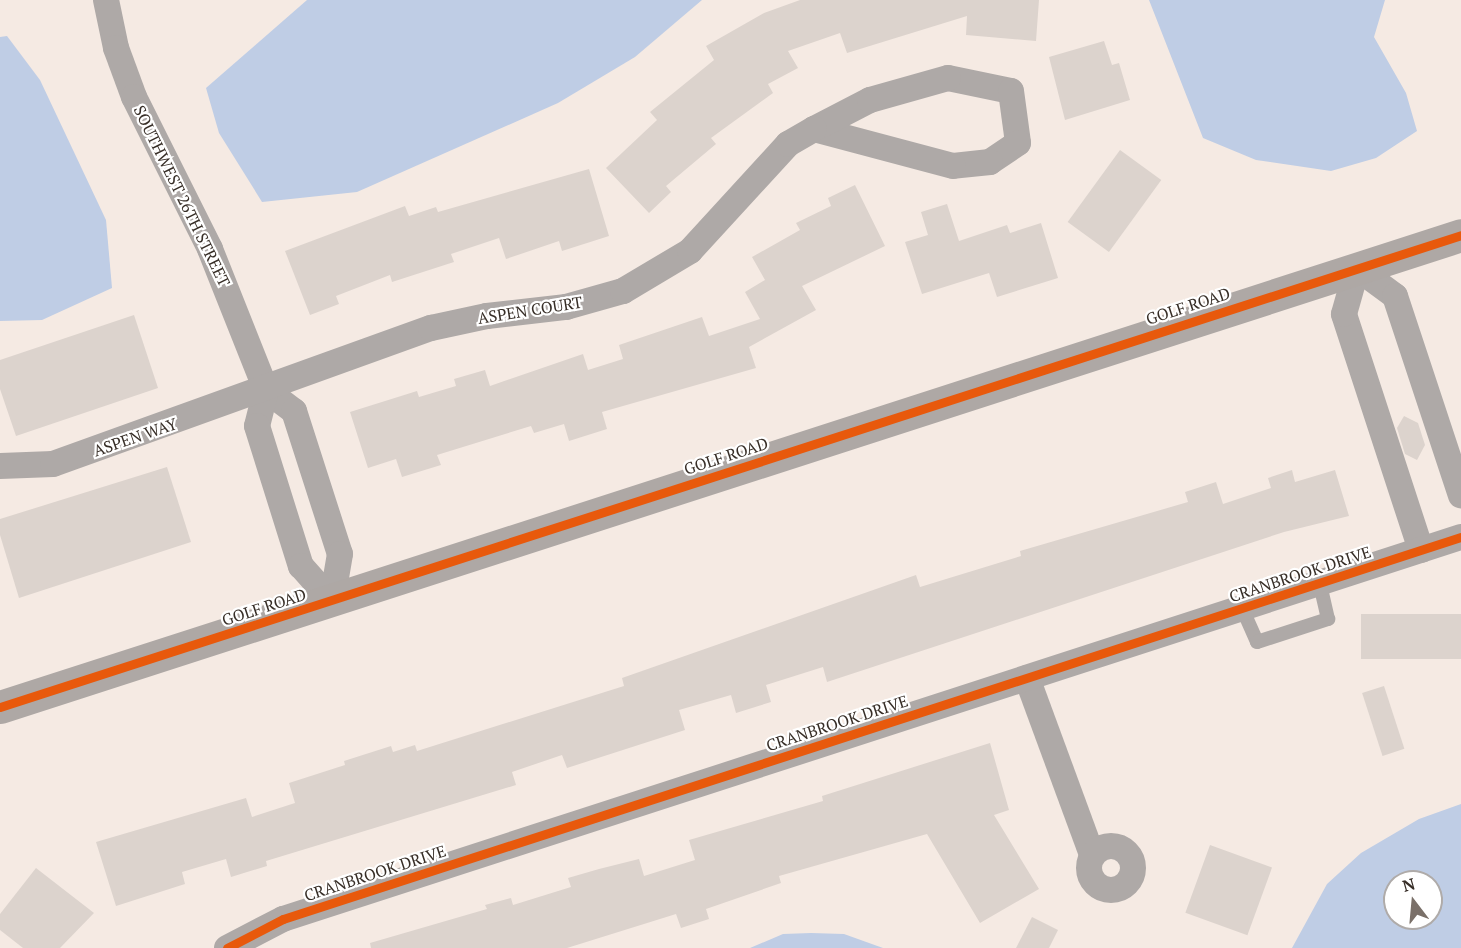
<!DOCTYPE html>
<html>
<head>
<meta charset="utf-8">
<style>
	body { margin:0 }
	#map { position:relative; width:1461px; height:948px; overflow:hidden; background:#f5eae3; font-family:"PT Serif",serif }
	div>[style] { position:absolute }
	.water>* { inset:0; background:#bfcde5 }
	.building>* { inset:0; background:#dcd3cd; transform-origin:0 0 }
	.lane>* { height:14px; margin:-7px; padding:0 7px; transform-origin:7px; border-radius:7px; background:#aea9a7 }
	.street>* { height:26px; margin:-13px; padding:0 13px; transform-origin:13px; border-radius:13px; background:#aea9a7 }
	.street>.ring { margin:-13px; padding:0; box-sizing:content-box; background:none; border:26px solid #aea9a7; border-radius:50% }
	.secondary>* { height:33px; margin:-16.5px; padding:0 16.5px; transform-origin:16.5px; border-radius:16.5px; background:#aea8a5 }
	.cycleway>* { height:9px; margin:-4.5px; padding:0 4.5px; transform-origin:4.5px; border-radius:4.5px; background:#e8590c }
	span { translate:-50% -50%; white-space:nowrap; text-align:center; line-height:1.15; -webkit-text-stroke:4.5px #fff; paint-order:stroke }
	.street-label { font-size:16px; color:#372e27 }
	.north { position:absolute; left:1383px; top:870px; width:60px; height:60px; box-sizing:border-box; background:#fff; border:2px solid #afaba9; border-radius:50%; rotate:344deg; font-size:16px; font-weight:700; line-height:24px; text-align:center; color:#372e27 }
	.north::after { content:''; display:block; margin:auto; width:21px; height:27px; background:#7a7069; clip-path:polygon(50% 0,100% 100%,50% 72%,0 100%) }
</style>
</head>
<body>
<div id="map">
	<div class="water">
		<i style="clip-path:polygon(307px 0,702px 0,635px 57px,558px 103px,357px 192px,262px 202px,219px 133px,206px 88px)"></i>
		<i style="clip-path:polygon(1149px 0,1385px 0,1374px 37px,1406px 93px,1417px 131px,1376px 158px,1331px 171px,1256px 160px,1203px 138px)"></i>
		<i style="clip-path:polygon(7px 36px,40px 80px,106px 220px,112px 288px,42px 320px,0 321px,0 37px)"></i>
		<i style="clip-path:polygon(evenodd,1461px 804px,1461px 948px,1292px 948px,1327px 884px,1361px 853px,1419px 819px,1461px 804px,1395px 882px,1431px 882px,1431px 918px,1395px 918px,1395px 882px)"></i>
		<i style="clip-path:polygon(811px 933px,844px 934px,883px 948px,750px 948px,783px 934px)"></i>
	</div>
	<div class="building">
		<i style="clip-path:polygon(800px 0,1039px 0,1036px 41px,966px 35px,967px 16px,847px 53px,840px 33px,788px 51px,798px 68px,768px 84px,773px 93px,711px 138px,716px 144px,666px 186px,671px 192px,649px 213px,606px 168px,657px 120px,650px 112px,714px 60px,706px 46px,764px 13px)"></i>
		<i style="clip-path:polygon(1104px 41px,1112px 65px,1119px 63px,1130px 100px,1065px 120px,1049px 57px)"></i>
		<i style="left:1120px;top:150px;width:51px;height:89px;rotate:36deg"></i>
		<i style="clip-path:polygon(589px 169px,609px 236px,562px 251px,559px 241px,506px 259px,499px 238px,451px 254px,454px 262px,392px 282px,390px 275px,336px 296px,339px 304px,310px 315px,285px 251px,405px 206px,409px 216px,436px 207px,438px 212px)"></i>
		<i style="clip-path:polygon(855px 185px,885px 246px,802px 286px,816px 310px,749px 347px,756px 368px,602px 412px,607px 429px,569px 441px,564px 424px,534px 433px,531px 426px,437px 455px,441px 465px,402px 477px,396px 459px,368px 468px,350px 412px,417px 391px,419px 397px,456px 386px,454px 379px,485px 370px,490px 386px,583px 354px,588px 370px,623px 359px,619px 345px,702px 317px,709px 336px,760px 319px,745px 292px,765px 280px,752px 257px,800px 230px,796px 223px,831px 206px,828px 198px)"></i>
		<i style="clip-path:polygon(947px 204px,959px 241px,1007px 225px,1010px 233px,1041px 223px,1058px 278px,997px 297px,989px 273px,922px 294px,905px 242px,928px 235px,921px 212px)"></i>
		<i style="clip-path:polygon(134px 315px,158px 388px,16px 436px,0 389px,0 360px)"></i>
		<i style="clip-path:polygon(1404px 416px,1418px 423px,1425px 445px,1417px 460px,1405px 454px,1397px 428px)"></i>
		<i style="clip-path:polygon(167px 467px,191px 542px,19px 598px,0 535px,0 519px)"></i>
		<i style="clip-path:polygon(1292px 470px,1295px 482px,1335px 470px,1349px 516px,1284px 532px,827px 682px,823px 667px,766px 685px,771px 702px,736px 713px,731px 695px,679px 710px,685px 730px,567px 768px,562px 755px,512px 772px,516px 785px,266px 861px,267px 866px,231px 877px,226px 859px,182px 872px,185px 884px,116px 906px,96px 842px,246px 798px,252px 817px,295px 803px,289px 783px,345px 765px,344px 761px,391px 746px,393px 752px,415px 745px,417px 751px,624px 686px,622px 678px,916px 575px,920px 587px,1021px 556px,1020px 551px,1188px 502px,1185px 492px,1216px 482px,1223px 504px,1271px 488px,1268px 478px)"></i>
		<i style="left:1461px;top:614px;width:45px;height:100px;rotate:90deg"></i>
		<i style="left:1384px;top:686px;width:66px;height:23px;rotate:72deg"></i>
		<i style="clip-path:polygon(990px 743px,1009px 810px,994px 815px,1039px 889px,980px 923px,927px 834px,779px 876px,781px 883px,706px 909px,709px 919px,681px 928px,676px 914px,567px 948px,371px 948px,370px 943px,487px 909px,485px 905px,511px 898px,513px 905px,571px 887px,568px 878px,599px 869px,639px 859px,644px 876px,695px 860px,689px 840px,823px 801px,822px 796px)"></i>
		<i style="left:1210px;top:845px;width:66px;height:72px;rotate:20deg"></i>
		<i style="clip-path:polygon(36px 868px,94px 913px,60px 948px,23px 948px,0 930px,0 914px)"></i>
		<i style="clip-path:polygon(1032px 917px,1058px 930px,1049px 948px,1016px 948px)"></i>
	</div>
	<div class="lane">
		<i style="left:1242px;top:608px;width:37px;rotate:66deg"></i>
		<i style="left:1257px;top:642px;width:75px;rotate:-17.9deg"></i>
		<i style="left:1328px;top:619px;width:37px;rotate:-103deg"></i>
	</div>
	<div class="street">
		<i style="left:106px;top:0;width:49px;rotate:78.2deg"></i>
		<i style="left:116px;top:48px;width:52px;rotate:69.8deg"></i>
		<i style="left:134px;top:97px;width:170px;rotate:63.4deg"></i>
		<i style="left:210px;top:249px;width:152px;rotate:68.3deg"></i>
		<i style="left:266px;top:390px;width:35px;rotate:37deg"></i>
		<i style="left:294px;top:411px;width:150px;rotate:72.2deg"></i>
		<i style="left:340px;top:554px;width:48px;rotate:99.7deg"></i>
		<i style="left:948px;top:78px;width:64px;rotate:11.7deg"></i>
		<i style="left:1011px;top:91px;width:52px;rotate:82.3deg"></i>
		<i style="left:1018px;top:143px;width:34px;rotate:146deg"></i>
		<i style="left:990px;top:162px;width:37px;rotate:174deg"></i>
		<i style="left:953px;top:166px;width:144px;rotate:-165.1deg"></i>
		<i style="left:814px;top:129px;width:63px;rotate:-27.4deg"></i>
		<i style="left:870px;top:100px;width:81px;rotate:-15.8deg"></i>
		<i style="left:266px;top:390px;width:37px;rotate:104deg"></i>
		<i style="left:257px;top:426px;width:147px;rotate:72.6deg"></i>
		<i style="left:301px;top:566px;width:47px;rotate:48.5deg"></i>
		<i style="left:0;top:466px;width:53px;rotate:-2.2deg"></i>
		<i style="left:53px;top:464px;width:402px;rotate:-19.8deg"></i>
		<i style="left:431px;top:328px;width:57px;rotate:-12.1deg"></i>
		<i style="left:487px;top:316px;width:80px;rotate:-6.5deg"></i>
		<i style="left:566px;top:307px;width:59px;rotate:-15.7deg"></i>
		<i style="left:623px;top:291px;width:78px;rotate:-30.8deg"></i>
		<i style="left:690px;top:251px;width:145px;rotate:-47.5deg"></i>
		<i style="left:788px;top:144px;width:30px;rotate:-30deg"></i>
		<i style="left:1421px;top:550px;width:248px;rotate:-108.1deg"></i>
		<i style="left:1344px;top:314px;width:48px;rotate:-74.2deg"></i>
		<i style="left:1357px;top:268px;width:47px;rotate:36.4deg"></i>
		<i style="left:1395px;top:296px;width:210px;rotate:71.7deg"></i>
		<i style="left:1027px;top:678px;width:189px;rotate:69.8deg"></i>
		<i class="ring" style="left:1089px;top:846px;width:18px;height:18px"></i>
		<i style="left:227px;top:948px;width:63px;rotate:-27.4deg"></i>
		<i style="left:283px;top:919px;width:1238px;rotate:-17.97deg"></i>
	</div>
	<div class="secondary">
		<i style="left:0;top:707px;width:1535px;rotate:-17.9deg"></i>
	</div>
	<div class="cycleway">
		<i style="left:0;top:707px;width:1535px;rotate:-17.9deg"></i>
		<i style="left:227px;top:948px;width:63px;rotate:-27.4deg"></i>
		<i style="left:283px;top:919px;width:1238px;rotate:-17.97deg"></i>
	</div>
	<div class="street-label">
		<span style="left:182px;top:196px;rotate:64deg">SOUTHWEST 26TH STREET</span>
		<span style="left:1188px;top:306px;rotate:-18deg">GOLF ROAD</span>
		<span style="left:530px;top:310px;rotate:-9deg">ASPEN COURT</span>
		<span style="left:135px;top:437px;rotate:-19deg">ASPEN WAY</span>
		<span style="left:726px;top:456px;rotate:-18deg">GOLF ROAD</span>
		<span style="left:1300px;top:574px;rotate:-18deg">CRANBROOK DRIVE</span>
		<span style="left:264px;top:607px;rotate:-18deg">GOLF ROAD</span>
		<span style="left:837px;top:723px;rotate:-18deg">CRANBROOK DRIVE</span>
		<span style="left:375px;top:873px;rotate:-18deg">CRANBROOK DRIVE</span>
	</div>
	<div class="north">N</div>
</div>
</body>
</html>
